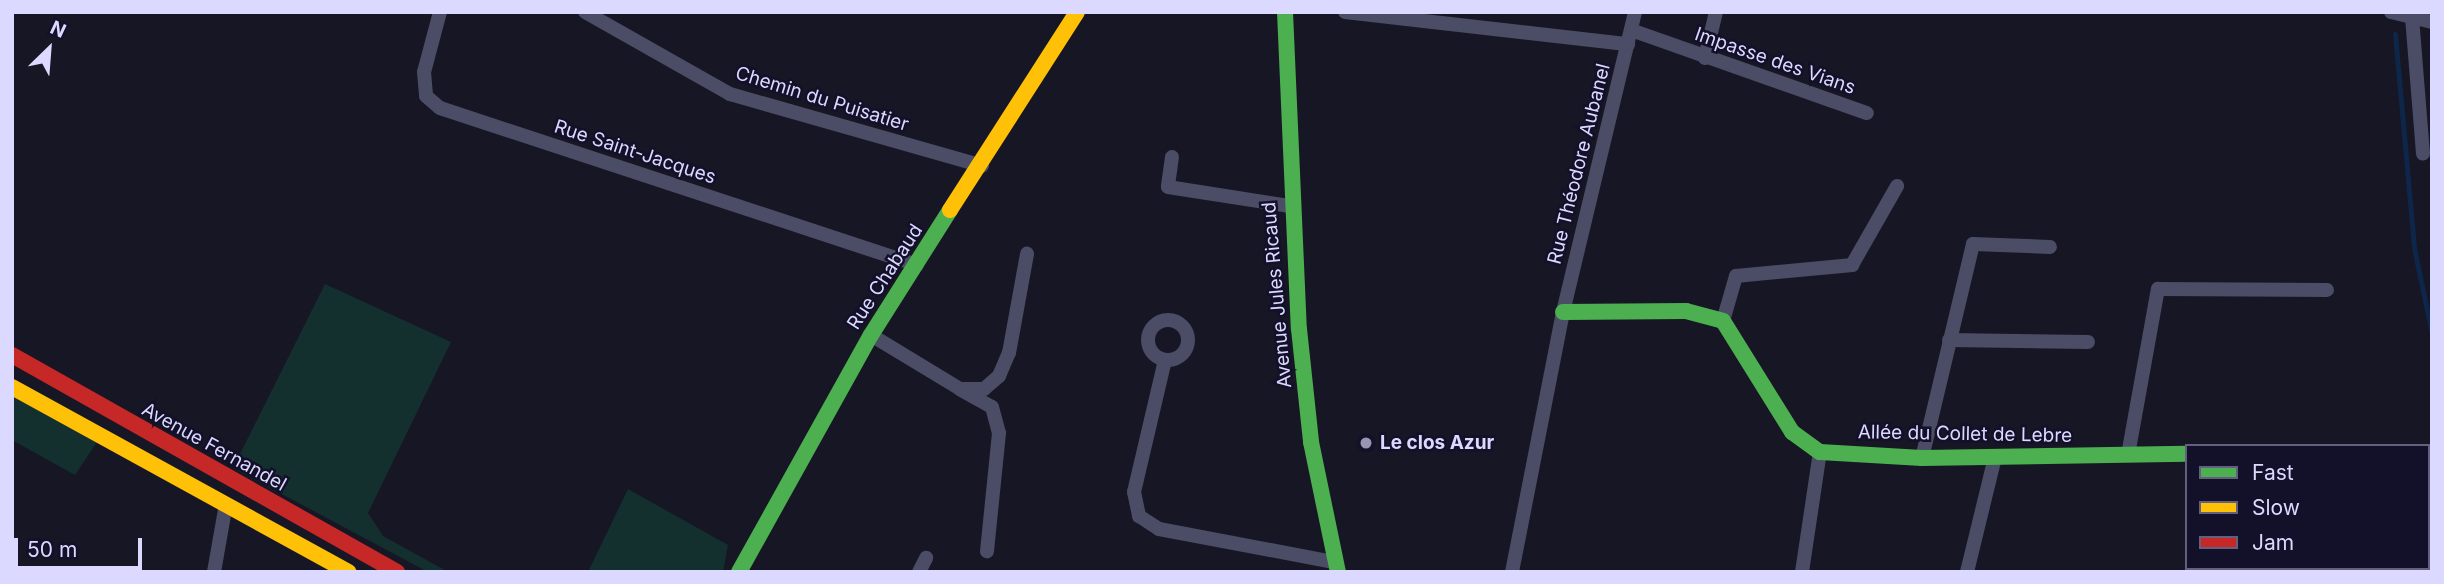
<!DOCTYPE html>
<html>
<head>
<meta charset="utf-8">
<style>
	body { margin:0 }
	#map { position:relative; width:2444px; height:584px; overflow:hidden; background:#171624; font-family:Inter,sans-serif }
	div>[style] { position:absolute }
	.green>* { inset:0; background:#14302e }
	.stream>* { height:5px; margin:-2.5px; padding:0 2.5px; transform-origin:2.5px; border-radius:2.5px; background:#0d2649 }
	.street>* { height:14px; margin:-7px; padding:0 7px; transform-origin:7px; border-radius:7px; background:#4b4c65 }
	.street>.ring { margin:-7px; padding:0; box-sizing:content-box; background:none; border:14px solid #4b4c65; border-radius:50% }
	.fast>* { height:16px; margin:-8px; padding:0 8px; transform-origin:8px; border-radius:8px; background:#4caf50 }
	.slow>* { height:16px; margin:-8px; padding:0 8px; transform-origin:8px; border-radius:8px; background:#ffc107 }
	.jam>* { height:16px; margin:-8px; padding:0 8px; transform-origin:8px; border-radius:8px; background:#c62828 }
	.dots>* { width:19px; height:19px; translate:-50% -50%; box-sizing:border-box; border:4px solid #13102a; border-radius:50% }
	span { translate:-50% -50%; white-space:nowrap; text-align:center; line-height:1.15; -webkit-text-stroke:5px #13102a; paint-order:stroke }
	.street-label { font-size:19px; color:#dbd9ff }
	.poi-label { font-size:19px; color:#dbd9ff; font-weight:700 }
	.left { translate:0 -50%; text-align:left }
	.frame { position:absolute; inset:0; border:14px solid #dbd9ff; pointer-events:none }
	.legend { position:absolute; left:2185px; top:444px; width:245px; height:126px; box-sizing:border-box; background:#13102a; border:2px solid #63607f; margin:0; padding:9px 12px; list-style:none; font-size:21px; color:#dbd9ff }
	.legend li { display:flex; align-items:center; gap:14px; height:35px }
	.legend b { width:35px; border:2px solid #63607f }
	.north { position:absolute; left:14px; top:14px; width:70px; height:70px; -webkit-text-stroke:5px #13102a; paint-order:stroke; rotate:25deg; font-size:19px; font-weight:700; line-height:28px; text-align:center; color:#dbd9ff }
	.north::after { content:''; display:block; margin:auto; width:24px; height:32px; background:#dbd9ff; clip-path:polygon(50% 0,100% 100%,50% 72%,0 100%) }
	.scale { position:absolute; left:14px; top:538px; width:128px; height:32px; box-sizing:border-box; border:4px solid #dbd9ff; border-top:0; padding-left:9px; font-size:21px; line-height:24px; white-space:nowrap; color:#dbd9ff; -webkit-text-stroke:5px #13102a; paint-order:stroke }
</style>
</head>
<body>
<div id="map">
	<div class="green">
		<i style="clip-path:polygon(325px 284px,451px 342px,368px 513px,383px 536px,448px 572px,428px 572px,233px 468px)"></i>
		<i style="clip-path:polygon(12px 395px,97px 442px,75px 475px,12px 440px)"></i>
		<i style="clip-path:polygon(628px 489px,728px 545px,723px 572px,588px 572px)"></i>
	</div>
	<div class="stream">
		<i style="left:2395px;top:34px;width:215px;rotate:84.9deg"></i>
		<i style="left:2414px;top:248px;width:88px;rotate:78.2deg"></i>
	</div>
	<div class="street">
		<i style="left:440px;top:12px;width:62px;rotate:104.9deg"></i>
		<i style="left:424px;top:72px;width:24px;rotate:85deg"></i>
		<i style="left:426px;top:96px;width:18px;rotate:41deg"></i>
		<i style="left:440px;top:108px;width:502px;rotate:18.22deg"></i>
		<i style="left:585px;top:12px;width:167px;rotate:29.5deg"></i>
		<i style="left:730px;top:94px;width:262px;rotate:15.9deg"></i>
		<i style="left:1345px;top:12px;width:285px;rotate:6.5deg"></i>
		<i style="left:2391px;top:12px;width:42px;rotate:13.7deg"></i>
		<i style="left:2412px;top:17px;width:137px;rotate:85.4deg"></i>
		<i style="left:1631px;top:30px;width:250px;rotate:19.4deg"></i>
		<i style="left:1705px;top:58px;width:47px;rotate:-76.6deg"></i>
		<i style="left:1172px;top:157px;width:30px;rotate:98deg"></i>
		<i style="left:1168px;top:187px;width:123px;rotate:8.9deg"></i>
		<i class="ring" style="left:1148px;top:320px;width:26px;height:26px"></i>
		<i style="left:1723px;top:321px;width:47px;rotate:-73.9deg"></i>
		<i style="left:1736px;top:276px;width:117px;rotate:-5.4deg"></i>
		<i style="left:1852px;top:265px;width:91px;rotate:-60.3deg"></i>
		<i style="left:871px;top:335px;width:104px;rotate:31.2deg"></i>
		<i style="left:960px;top:389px;width:24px"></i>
		<i style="left:984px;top:389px;width:20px;rotate:-41deg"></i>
		<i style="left:999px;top:376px;width:25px;rotate:-67deg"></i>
		<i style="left:1009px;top:353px;width:101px;rotate:-79.7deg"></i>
		<i style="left:1949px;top:340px;width:139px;rotate:0.8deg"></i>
		<i style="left:1165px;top:360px;width:136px;rotate:103.2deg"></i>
		<i style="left:1134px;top:492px;width:25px;rotate:78deg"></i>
		<i style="left:1139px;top:516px;width:24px;rotate:33deg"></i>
		<i style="left:1159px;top:529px;width:178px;rotate:10.7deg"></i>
		<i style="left:961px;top:390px;width:35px;rotate:29deg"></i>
		<i style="left:992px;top:407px;width:27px;rotate:75deg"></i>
		<i style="left:999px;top:433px;width:119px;rotate:95.8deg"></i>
		<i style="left:2128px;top:455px;width:169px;rotate:-79.8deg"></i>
		<i style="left:2158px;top:289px;width:169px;rotate:0.3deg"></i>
		<i style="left:1922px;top:458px;width:220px;rotate:-76.6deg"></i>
		<i style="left:1973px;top:244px;width:77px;rotate:2.2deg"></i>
		<i style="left:2276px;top:569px;width:1px;rotate:-90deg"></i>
		<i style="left:214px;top:572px;width:69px;rotate:-80deg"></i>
		<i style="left:919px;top:572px;width:16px;rotate:-63deg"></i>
		<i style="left:1512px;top:572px;width:265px;rotate:-78.9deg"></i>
		<i style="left:1563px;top:312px;width:309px;rotate:-76.5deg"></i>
		<i style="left:1802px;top:572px;width:121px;rotate:-81.5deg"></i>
		<i style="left:1967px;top:572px;width:118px;rotate:-76.3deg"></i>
	</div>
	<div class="fast">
		<i style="left:1285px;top:12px;width:317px;rotate:87.5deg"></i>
		<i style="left:1299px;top:329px;width:114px;rotate:83.9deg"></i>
		<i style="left:1311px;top:442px;width:133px;rotate:78.3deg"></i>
		<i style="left:1563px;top:312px;width:123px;rotate:-0.5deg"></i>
		<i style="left:1686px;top:311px;width:38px;rotate:15deg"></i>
		<i style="left:1723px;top:321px;width:131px;rotate:58.1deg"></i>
		<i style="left:1792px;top:432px;width:34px;rotate:36deg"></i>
		<i style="left:1820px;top:452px;width:102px;rotate:3.4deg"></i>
		<i style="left:1922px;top:458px;width:265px;rotate:-0.9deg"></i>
		<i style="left:739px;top:572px;width:271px;rotate:-60.9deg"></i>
		<i style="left:871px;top:335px;width:148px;rotate:-57.7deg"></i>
	</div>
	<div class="slow">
		<i style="left:950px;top:210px;width:235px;rotate:-57.3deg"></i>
		<i style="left:12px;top:387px;width:384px;rotate:28.8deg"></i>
	</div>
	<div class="jam">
		<i style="left:12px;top:355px;width:442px;rotate:29.4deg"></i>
	</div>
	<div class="dots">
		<i style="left:1366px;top:443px;background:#9695b2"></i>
	</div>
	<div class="street-label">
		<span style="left:1775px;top:61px;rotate:19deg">Impasse des Vians</span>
		<span style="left:822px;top:99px;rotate:17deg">Chemin du Puisatier</span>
		<span style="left:635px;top:152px;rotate:18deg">Rue Saint-Jacques</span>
		<span style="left:1579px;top:164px;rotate:-76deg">Rue Théodore Aubanel</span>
		<span style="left:885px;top:277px;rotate:-57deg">Rue Chabaud</span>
		<span style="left:1277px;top:295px;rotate:-95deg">Avenue Jules Ricaud</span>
		<span style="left:1965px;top:434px;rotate:1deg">Allée du Collet de Lebre</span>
		<span style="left:214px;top:447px;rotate:29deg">Avenue Fernandel</span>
	</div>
	<div class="poi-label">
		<span class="left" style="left:1380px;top:443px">Le clos Azur</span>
	</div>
	<div class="frame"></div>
	<ul class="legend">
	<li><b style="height:9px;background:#4caf50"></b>Fast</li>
	<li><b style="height:9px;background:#ffc107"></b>Slow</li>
	<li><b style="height:9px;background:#c62828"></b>Jam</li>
	</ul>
	<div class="north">N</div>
	<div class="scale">50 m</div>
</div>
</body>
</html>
